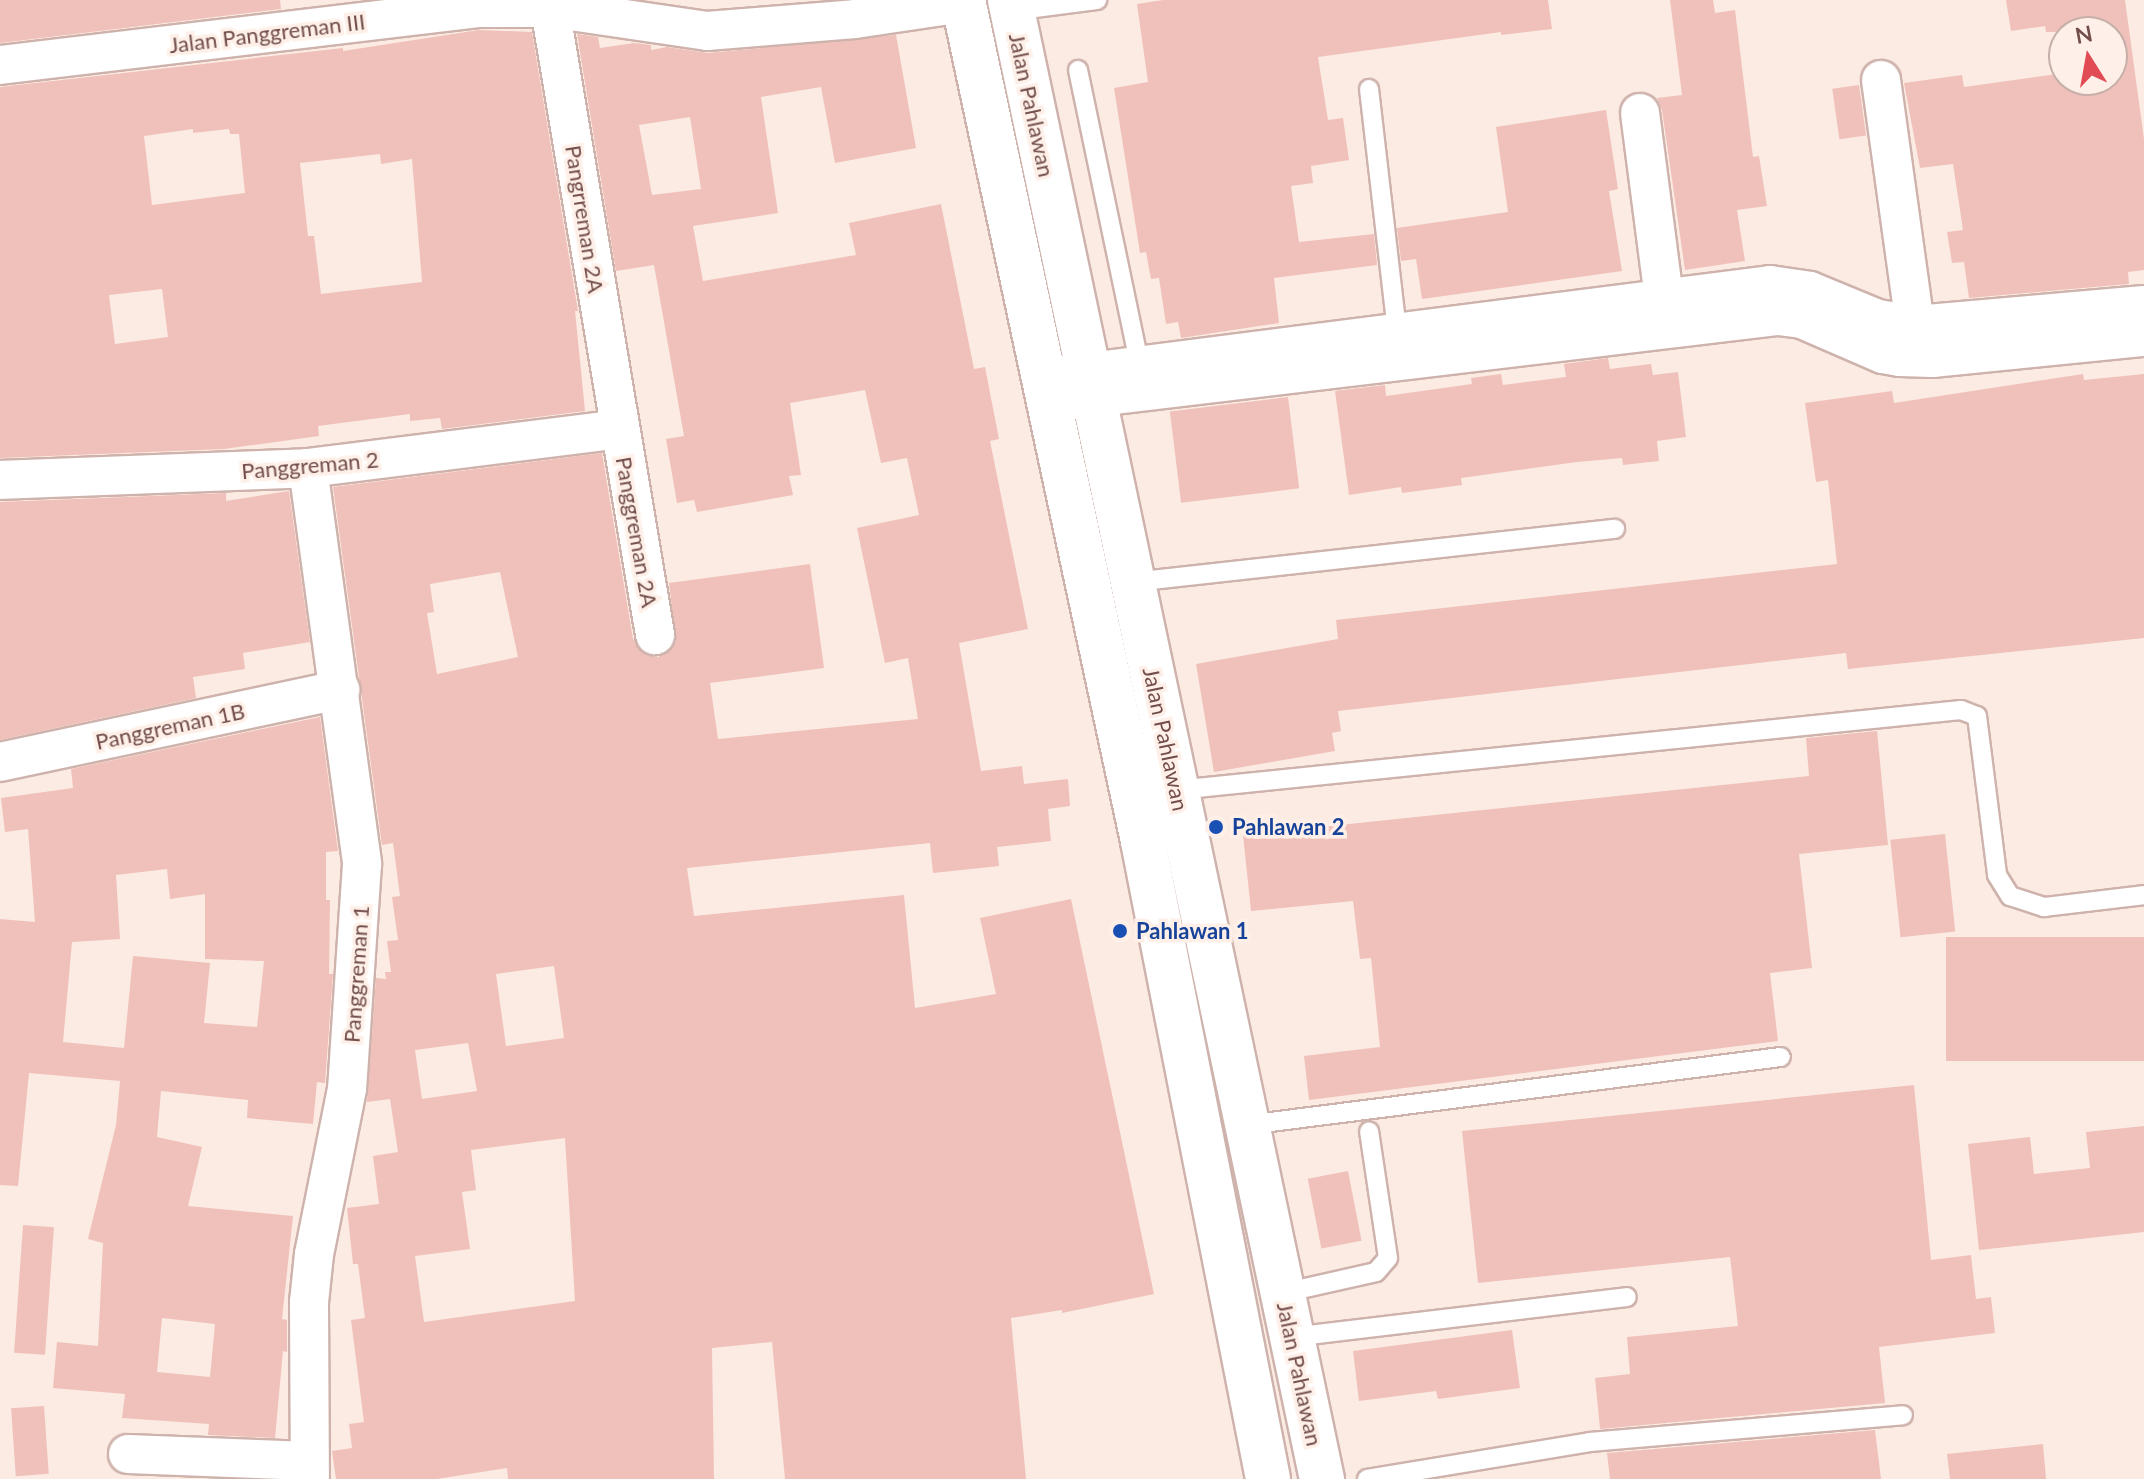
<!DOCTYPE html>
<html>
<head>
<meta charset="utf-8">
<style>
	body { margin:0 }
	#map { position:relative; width:2144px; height:1479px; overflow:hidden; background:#fbebe2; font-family:Lato,sans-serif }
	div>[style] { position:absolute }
	.building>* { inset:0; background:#f0c1bb; transform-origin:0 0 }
	.roads { filter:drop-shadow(2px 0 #ceb2ac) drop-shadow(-2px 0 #ceb2ac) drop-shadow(0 2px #ceb2ac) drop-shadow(0 -2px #ceb2ac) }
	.lane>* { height:18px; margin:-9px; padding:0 9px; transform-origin:9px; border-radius:9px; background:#fff }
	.street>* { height:38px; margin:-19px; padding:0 19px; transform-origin:19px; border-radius:19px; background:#fff }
	.secondary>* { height:44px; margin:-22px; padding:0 22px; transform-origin:22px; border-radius:22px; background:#fff }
	.dots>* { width:22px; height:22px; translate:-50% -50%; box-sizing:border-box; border:4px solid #fef0e8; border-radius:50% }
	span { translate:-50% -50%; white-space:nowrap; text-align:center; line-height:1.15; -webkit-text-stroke:7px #fef0e8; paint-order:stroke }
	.street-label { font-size:22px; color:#724d4a }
	.transit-label { font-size:22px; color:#164399; font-weight:700 }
	.left { translate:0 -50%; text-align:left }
	.north { position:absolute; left:2048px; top:16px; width:80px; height:80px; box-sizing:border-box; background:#fef0e8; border:2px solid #c6afa9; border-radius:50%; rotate:349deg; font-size:22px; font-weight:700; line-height:32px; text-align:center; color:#724d4a }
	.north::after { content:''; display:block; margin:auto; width:28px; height:36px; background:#e14b53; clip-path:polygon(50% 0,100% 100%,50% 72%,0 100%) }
</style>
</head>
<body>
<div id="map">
	<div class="building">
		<i style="clip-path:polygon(0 0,280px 0,281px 9px,0 43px)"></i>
		<i style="clip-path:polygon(1163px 0,1548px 0,1552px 29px,1501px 35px,1501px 32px,1318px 57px,1328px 120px,1343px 118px,1349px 160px,1311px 166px,1313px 183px,1291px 186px,1299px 242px,1374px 234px,1377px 265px,1274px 278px,1279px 323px,1181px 338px,1178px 322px,1166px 324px,1159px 278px,1151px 279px,1146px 252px,1140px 253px,1114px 88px,1148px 82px,1137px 4px)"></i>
		<i style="clip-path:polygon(1670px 0,1713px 0,1715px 13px,1735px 10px,1753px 157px,1759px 156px,1767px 206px,1737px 210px,1745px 261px,1685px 270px,1662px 110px,1657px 98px,1682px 95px)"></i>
		<i style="clip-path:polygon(2006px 0,2125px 0,2144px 139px,2144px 270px,2128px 272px,2129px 284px,1969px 298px,1964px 262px,1952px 263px,1947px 232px,1963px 230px,1953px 164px,1920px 168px,1904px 83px,1962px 75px,1964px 87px,2064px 73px,2064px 80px,2112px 80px,2112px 32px,2046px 32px,2045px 26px,2011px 31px)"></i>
		<i style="clip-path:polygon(evenodd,479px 30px,532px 32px,578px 311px,575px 311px,585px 411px,442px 429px,440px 418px,410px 421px,410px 414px,318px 426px,319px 436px,224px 449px,0 458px,0 87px,343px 48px,343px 51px,479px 30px,193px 129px,193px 133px,229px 129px,230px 134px,239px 134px,245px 193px,152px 205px,144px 136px,193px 129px,479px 30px,380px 154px,381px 164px,412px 159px,422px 282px,321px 294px,314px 236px,308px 236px,300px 163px,380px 154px,479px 30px,162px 289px,168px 337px,115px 344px,109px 295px,162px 289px)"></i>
		<i style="clip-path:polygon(evenodd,577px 34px,598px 37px,600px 48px,634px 43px,651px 45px,651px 50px,667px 47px,708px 53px,896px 35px,916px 148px,835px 163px,821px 87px,761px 97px,778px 213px,693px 226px,703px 281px,856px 255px,849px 223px,941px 204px,974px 369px,985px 367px,999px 439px,990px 441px,1028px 629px,959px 643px,981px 771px,1022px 766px,1024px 784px,1068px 779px,1070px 806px,1048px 809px,1051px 841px,997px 847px,999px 866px,933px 873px,930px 843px,687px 868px,694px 916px,904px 895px,915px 1008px,996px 994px,980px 918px,1071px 899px,1154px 1294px,1062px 1313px,1062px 1310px,1011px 1318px,1026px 1479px,785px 1479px,772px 1342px,712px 1348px,714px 1479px,508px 1479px,507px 1468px,437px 1479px,336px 1479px,332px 1451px,352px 1448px,349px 1424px,364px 1422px,351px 1320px,365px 1318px,358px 1264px,353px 1264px,347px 1208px,379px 1204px,373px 1156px,398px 1152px,390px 1099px,367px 1102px,376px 978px,386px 979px,385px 972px,391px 972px,387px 941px,398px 940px,392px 897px,400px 896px,393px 843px,382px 845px,333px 487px,602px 453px,633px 639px,647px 655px,658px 657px,668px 652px,676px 642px,669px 583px,810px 564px,824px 668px,710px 683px,718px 739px,918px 719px,908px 658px,885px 663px,857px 528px,919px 515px,907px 458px,881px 463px,865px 390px,790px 403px,801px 475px,789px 476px,793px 495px,697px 512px,694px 500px,677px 503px,666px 439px,684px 436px,654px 265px,616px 271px,577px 34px,690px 117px,701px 189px,652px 195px,639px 125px,690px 117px,577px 34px,500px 572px,518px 657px,437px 674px,427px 613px,434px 612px,430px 584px,500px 572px,577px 34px,554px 966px,564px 1038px,506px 1046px,496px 974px,554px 966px,577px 34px,468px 1043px,477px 1091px,422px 1099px,415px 1050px,468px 1043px,577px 34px,565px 1138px,575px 1301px,424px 1322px,415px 1256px,470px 1249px,462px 1192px,476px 1190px,471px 1150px,565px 1138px)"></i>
		<i style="left:1859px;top:85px;width:51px;height:27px;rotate:82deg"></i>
		<i style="clip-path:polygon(1606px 110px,1618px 189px,1609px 191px,1622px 271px,1422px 299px,1416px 259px,1401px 261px,1397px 228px,1508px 212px,1496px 127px)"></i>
		<i style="clip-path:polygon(1608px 358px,1610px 369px,1651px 364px,1653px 375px,1678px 372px,1686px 437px,1657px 441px,1659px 461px,1623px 465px,1622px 458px,1577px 462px,1461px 478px,1462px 485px,1402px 493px,1401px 487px,1349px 495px,1335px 391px,1385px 385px,1386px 396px,1472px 384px,1471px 378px,1501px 374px,1503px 385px,1566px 377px,1564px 364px)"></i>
		<i style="clip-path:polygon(2083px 374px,2084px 380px,2144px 374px,2144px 638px,1848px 669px,1846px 653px,1338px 711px,1341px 731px,1332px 733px,1335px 751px,1214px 772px,1196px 664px,1338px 639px,1336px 620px,1837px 564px,1828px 480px,1816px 482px,1805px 403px,1892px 391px,1894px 403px)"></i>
		<i style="left:1288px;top:397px;width:92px;height:119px;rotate:83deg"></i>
		<i style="clip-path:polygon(289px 491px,310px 642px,243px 653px,245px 669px,193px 677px,196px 698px,0 740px,0 502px,226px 493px,226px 501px)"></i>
		<i style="clip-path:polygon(evenodd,320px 717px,338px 851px,326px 852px,326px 900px,330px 900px,329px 974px,333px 974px,325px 1083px,317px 1082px,313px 1124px,247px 1118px,248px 1100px,161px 1091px,157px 1137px,202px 1147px,188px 1206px,293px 1216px,282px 1319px,287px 1320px,287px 1352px,283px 1351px,275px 1438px,208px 1435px,209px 1424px,122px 1418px,125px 1394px,53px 1388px,57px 1342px,98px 1346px,103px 1243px,88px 1239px,116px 1125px,120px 1081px,29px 1073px,18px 1186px,0 1185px,0 919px,35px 922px,28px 829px,5px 832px,1px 798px,73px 788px,71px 769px,320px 717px,167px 869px,170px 899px,205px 894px,205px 959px,264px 961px,257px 1027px,204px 1023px,210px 963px,133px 956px,124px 1048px,63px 1042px,72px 942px,120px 939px,116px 875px,167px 869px,320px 717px,162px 1318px,215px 1324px,210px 1377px,157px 1372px,162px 1318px)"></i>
		<i style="clip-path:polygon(1877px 731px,1888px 845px,1799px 854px,1812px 968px,1770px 973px,1778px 1041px,1309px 1100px,1304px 1056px,1380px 1047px,1371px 958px,1360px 959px,1353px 901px,1251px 911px,1243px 835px,1809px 776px,1806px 738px)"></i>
		<i style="left:1945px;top:834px;width:98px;height:55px;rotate:84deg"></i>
		<i style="left:2144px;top:937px;width:124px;height:198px;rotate:90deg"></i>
		<i style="clip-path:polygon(1914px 1085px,1931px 1260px,1971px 1255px,1976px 1299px,1991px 1297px,1995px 1333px,1879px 1347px,1885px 1403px,1600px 1429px,1595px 1378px,1630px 1374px,1627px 1337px,1738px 1326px,1730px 1257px,1478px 1283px,1462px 1131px)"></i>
		<i style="clip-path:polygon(2144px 1126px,2144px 1232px,1979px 1250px,1968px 1144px,2030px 1137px,2034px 1174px,2090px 1168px,2086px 1132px)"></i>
		<i style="left:1348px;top:1171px;width:71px;height:41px;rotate:79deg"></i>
		<i style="left:23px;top:1225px;width:31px;height:128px;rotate:4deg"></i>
		<i style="clip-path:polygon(1512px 1330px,1520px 1388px,1438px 1399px,1436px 1391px,1359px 1401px,1353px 1351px)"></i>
		<i style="left:44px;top:1406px;width:68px;height:33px;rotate:86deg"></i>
		<i style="clip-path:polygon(1875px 1430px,1881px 1479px,1610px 1479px,1607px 1453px)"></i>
		<i style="clip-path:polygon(2043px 1444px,2046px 1479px,1950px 1479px,1947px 1454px)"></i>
	</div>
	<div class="roads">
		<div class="lane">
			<i style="left:1013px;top:11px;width:85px;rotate:-7.5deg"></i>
			<i style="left:1078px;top:70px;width:299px;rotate:78.2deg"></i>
			<i style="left:1369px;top:89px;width:243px;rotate:83.4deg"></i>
			<i style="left:1133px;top:582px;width:485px;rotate:-6.3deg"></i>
			<i style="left:1177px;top:790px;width:788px;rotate:-5.83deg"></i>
			<i style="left:1961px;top:710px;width:17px;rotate:21deg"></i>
			<i style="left:1977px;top:716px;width:160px;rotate:82.8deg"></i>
			<i style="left:1997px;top:875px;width:25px;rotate:58deg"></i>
			<i style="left:2010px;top:896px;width:36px;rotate:18deg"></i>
			<i style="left:2044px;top:907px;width:101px;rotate:-6.8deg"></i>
			<i style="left:1247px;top:1125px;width:538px;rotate:-7.26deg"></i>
			<i style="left:1283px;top:1293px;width:95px;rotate:-12.7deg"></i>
			<i style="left:1376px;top:1272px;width:18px;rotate:-49deg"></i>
			<i style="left:1388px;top:1258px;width:128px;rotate:-98.5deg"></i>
			<i style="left:1292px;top:1337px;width:337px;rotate:-6.8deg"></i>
			<i style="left:1367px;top:1479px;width:226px;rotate:-9.4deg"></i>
			<i style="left:1590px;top:1442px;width:314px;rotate:-4.9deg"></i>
		</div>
		<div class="street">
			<i style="left:550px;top:8px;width:636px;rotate:80.49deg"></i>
			<i style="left:0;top:65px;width:481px;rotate:-6.8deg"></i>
			<i style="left:478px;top:8px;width:72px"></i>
			<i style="left:550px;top:8px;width:159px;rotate:8.3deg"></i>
			<i style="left:707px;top:31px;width:148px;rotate:-4.6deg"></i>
			<i style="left:855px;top:19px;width:109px;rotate:-8.4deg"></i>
			<i style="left:1881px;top:80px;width:271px;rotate:82.1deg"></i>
			<i style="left:1640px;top:113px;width:186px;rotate:82.6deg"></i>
			<i style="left:1058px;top:376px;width:718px;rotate:-7.28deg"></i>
			<i style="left:1770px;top:285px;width:40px;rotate:8.5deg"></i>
			<i style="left:1810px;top:291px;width:74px;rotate:22.4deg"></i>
			<i style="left:1878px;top:319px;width:38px;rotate:9deg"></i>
			<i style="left:1916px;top:325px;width:229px;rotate:-5deg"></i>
			<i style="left:1065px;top:401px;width:718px;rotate:-6.8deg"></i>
			<i style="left:1778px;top:316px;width:24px;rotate:7deg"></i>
			<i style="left:1802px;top:319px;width:88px;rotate:23.4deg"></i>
			<i style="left:1883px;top:354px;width:17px;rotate:10deg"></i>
			<i style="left:1900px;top:357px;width:32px;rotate:2deg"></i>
			<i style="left:1932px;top:358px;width:213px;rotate:-5.7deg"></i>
			<i style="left:308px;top:468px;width:400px;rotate:82.2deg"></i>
			<i style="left:362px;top:864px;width:225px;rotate:93.8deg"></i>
			<i style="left:347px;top:1089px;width:168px;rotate:101.3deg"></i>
			<i style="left:314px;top:1254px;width:48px;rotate:95.9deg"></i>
			<i style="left:309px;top:1302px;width:177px;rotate:89.7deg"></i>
			<i style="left:0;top:480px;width:308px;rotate:-2.2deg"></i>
			<i style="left:308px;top:468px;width:313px;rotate:-7.1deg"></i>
			<i style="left:0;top:762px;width:348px;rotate:-12deg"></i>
			<i style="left:128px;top:1454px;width:181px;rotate:2.2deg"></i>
		</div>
		<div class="secondary">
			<i style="left:963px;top:0;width:860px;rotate:77.92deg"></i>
			<i style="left:1143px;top:841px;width:650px;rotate:78.91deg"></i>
			<i style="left:1010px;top:0;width:1512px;rotate:78.09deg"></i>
		</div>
	</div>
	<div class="dots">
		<i style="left:1216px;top:827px;background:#1a4fb4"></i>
		<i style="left:1120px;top:931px;background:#1a4fb4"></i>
	</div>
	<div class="street-label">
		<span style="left:267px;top:33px;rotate:-7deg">Jalan Panggreman III</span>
		<span style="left:1032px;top:105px;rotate:78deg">Jalan Pahlawan</span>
		<span style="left:585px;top:219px;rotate:81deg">Pangrreman 2A</span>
		<span style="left:310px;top:465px;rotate:-5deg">Panggreman 2</span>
		<span style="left:637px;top:532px;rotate:80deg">Panggreman 2A</span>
		<span style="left:170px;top:726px;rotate:-12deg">Panggreman 1B</span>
		<span style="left:1166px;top:739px;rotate:78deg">Jalan Pahlawan</span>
		<span style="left:356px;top:974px;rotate:-86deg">Panggreman 1</span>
		<span style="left:1300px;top:1374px;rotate:78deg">Jalan Pahlawan</span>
	</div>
	<div class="transit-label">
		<span class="left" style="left:1232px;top:827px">Pahlawan 2</span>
		<span class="left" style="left:1136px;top:931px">Pahlawan 1</span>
	</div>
	<div class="north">N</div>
</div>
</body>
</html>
